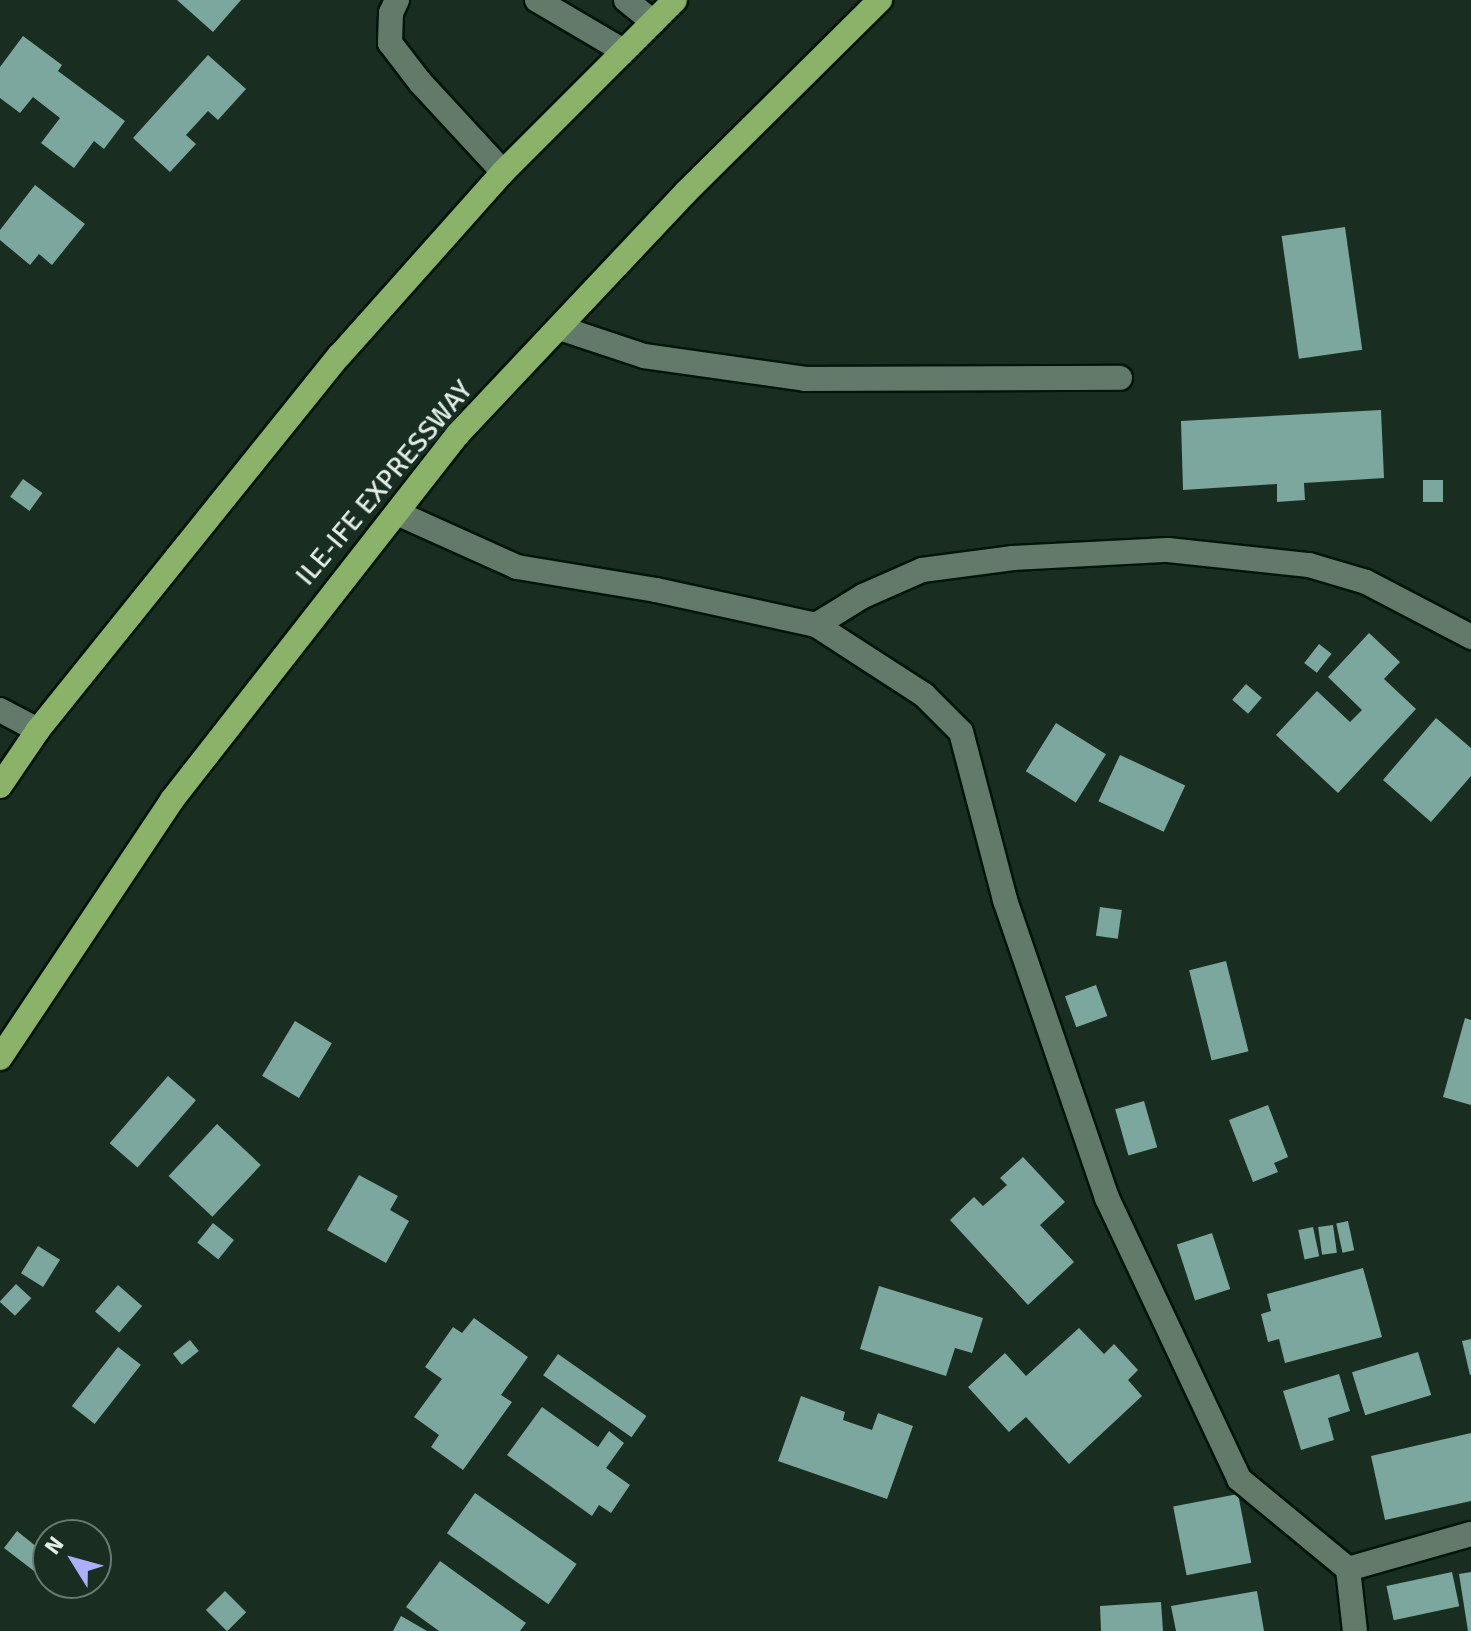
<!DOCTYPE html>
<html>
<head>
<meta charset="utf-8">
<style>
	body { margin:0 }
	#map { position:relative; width:1471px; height:1631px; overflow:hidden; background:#192d21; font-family:Signika,sans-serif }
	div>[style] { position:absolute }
	.building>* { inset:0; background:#7ba79f; transform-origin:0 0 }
	.roads { filter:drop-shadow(2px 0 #03150b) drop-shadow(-2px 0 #03150b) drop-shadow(0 2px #03150b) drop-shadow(0 -2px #03150b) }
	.minor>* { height:24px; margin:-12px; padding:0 12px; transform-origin:12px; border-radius:12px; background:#637a6b }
	.highway>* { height:24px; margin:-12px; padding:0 12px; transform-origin:12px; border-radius:12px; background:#8ab269 }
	span { translate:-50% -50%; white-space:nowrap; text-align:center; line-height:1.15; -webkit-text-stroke:8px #192d21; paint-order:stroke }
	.street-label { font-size:28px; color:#e2eee6 }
	.north { position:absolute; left:32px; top:1519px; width:80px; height:80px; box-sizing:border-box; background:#192d21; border:2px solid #697a70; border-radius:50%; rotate:307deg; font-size:22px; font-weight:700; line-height:32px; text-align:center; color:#e2eee6 }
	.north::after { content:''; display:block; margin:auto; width:28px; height:36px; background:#adaffb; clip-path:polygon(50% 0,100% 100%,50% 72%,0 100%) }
</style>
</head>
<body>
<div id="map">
	<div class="building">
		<i style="clip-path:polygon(177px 0,241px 0,213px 32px)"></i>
		<i style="clip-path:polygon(23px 36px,62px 65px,58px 71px,125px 121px,104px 149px,94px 141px,74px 168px,41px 143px,60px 118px,33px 97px,20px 113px,0 98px,0 67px)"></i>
		<i style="clip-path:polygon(208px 55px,246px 89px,218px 120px,208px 111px,186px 135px,196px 144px,170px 172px,133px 138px)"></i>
		<i style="clip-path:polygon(35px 185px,85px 224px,52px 265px,39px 254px,30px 265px,0 240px,0 230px)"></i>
		<i style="left:1345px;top:227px;width:124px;height:64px;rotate:82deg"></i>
		<i style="clip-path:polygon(1381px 410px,1384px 478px,1304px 483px,1305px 500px,1277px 502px,1277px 484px,1183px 490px,1181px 421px)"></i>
		<i style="left:23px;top:479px;width:24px;height:22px;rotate:36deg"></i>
		<i style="left:1423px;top:480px;width:20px;height:22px"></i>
		<i style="clip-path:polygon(1369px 633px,1400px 662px,1384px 679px,1416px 709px,1338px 793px,1276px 735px,1317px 691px,1350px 722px,1362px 710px,1328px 677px)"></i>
		<i style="left:1319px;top:644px;width:16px;height:24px;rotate:38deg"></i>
		<i style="left:1246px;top:684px;width:21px;height:21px;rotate:41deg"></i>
		<i style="clip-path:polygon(1436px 718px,1471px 748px,1471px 776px,1431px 822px,1383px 780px)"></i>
		<i style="left:1056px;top:723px;width:59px;height:57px;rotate:32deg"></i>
		<i style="left:1120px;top:755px;width:72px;height:51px;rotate:25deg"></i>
		<i style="left:1100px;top:907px;width:22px;height:29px;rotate:8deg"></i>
		<i style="left:1226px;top:961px;width:93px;height:38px;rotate:76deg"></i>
		<i style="left:1096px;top:985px;width:33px;height:33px;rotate:70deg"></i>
		<i style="clip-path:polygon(1465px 1018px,1471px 1020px,1471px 1105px,1443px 1097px)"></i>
		<i style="left:295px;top:1021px;width:43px;height:64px;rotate:31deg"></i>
		<i style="left:168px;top:1076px;width:37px;height:89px;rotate:41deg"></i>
		<i style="left:1144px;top:1101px;width:48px;height:30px;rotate:74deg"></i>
		<i style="clip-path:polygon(1268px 1105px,1288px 1157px,1274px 1163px,1278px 1172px,1253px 1182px,1229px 1120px)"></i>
		<i style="left:217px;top:1124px;width:60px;height:71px;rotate:43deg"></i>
		<i style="clip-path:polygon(1023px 1157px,1065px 1202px,1040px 1225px,1074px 1262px,1028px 1305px,950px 1220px,974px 1197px,983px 1206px,1007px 1185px,1000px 1178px)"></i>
		<i style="clip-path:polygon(359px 1175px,398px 1196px,390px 1210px,409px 1221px,386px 1263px,327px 1230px)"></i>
		<i style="left:1348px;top:1221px;width:30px;height:12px;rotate:78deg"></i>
		<i style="left:213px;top:1223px;width:27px;height:25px;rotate:39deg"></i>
		<i style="left:1333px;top:1225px;width:28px;height:15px;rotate:82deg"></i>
		<i style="left:1313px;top:1227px;width:30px;height:15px;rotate:78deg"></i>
		<i style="left:1212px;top:1233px;width:59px;height:37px;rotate:72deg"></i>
		<i style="left:38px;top:1246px;width:26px;height:32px;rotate:32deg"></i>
		<i style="clip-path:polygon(1363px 1268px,1382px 1337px,1285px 1363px,1279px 1339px,1268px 1342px,1261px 1314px,1271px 1311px,1267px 1294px)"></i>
		<i style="left:16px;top:1284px;width:21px;height:24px;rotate:43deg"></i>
		<i style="left:118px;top:1285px;width:32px;height:35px;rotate:41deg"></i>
		<i style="clip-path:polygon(879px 1286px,983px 1318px,972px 1353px,955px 1348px,946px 1376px,860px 1349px)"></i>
		<i style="clip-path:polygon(474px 1318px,528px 1357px,501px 1395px,512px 1402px,463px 1470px,431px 1447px,439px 1435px,414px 1417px,442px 1379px,425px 1367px,453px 1327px,462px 1333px)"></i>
		<i style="clip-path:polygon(1079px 1328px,1104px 1354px,1114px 1344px,1138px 1370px,1128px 1380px,1142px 1396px,1069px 1464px,1026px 1417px,1009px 1432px,968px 1387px,1005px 1353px,1026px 1376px)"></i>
		<i style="clip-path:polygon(1471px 1339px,1471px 1375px,1470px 1375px,1462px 1341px)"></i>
		<i style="left:190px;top:1340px;width:14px;height:22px;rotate:51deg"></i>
		<i style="left:118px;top:1347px;width:29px;height:75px;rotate:38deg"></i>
		<i style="left:1418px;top:1352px;width:45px;height:69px;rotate:73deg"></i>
		<i style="left:558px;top:1354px;width:108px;height:26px;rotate:35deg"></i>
		<i style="clip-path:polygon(1339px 1374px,1350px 1411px,1328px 1418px,1334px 1440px,1301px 1450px,1283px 1391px)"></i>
		<i style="clip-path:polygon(801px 1396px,845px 1412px,843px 1420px,872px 1430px,878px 1413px,913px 1426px,887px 1499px,778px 1461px)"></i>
		<i style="clip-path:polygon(542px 1407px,598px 1447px,609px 1431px,624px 1443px,606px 1468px,630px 1485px,611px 1513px,599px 1505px,592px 1516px,507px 1455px)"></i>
		<i style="clip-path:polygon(1471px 1433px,1471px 1501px,1385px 1520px,1371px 1456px)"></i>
		<i style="left:475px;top:1493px;width:124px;height:49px;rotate:35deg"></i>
		<i style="left:1238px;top:1494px;width:70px;height:66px;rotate:79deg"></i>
		<i style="clip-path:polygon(17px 1531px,48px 1556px,47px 1581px,4px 1548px)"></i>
		<i style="clip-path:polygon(440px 1561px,526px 1623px,520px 1631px,439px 1631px,406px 1607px)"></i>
		<i style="left:1452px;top:1572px;width:35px;height:67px;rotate:78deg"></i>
		<i style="clip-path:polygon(1471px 1572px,1471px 1631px,1468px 1631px,1459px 1574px)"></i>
		<i style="left:225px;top:1591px;width:30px;height:27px;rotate:45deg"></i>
		<i style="clip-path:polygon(1257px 1591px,1264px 1631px,1176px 1631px,1171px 1606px)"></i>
		<i style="clip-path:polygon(1161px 1602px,1163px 1631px,1101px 1631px,1100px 1606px)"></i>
		<i style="clip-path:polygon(401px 1616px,427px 1631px,393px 1631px)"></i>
	</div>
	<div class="roads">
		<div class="minor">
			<i style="left:397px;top:0;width:14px;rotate:115deg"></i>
			<i style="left:391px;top:13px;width:30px;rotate:92deg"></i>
			<i style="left:390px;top:43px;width:49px;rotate:52.4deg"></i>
			<i style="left:420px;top:82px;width:122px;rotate:47.3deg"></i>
			<i style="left:537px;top:0;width:99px;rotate:30.5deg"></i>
			<i style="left:626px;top:0;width:35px;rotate:39deg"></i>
			<i style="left:560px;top:328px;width:89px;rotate:18.4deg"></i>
			<i style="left:644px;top:356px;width:163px;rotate:8.1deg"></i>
			<i style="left:805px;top:379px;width:315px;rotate:-0.2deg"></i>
			<i style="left:397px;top:513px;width:132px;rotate:24.2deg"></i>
			<i style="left:517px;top:567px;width:141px;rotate:9.4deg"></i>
			<i style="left:656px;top:590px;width:164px;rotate:12.3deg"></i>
			<i style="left:816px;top:625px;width:55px;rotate:-31.7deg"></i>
			<i style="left:863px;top:596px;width:64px;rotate:-23.8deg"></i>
			<i style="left:922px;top:570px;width:92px;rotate:-7.5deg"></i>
			<i style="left:1013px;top:558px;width:155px;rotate:-3deg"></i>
			<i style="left:1168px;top:550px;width:142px;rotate:6.1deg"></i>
			<i style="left:1309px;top:565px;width:59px;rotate:16.6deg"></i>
			<i style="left:1366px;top:582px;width:119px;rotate:27.6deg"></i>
			<i style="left:816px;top:625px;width:129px;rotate:32.9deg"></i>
			<i style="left:924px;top:695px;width:52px;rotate:45deg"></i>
			<i style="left:961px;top:732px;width:174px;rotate:75.3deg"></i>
			<i style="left:1005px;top:900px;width:315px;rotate:71.1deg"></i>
			<i style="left:1107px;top:1198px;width:310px;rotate:64.8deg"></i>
			<i style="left:1239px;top:1479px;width:141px;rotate:39.5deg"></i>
			<i style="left:1348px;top:1569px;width:62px;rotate:83.6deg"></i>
			<i style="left:0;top:710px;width:43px;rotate:27.8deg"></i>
			<i style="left:1348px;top:1569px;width:128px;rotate:-15.9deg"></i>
		</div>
		<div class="highway">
			<i style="left:0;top:786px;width:68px;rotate:-55.8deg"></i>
			<i style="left:38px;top:730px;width:481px;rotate:-51.2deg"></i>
			<i style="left:340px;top:355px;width:245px;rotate:-48.3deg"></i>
			<i style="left:503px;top:172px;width:243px;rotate:-45deg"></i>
			<i style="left:0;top:1058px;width:310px;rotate:-56.3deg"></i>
			<i style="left:172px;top:800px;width:464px;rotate:-52deg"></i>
			<i style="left:458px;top:434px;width:332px;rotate:-46.7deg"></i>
			<i style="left:686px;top:192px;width:273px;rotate:-44.7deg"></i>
		</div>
	</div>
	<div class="street-label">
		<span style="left:384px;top:483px;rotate:-50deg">ILE-IFE EXPRESSWAY</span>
	</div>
	<div class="north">N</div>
</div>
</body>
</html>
